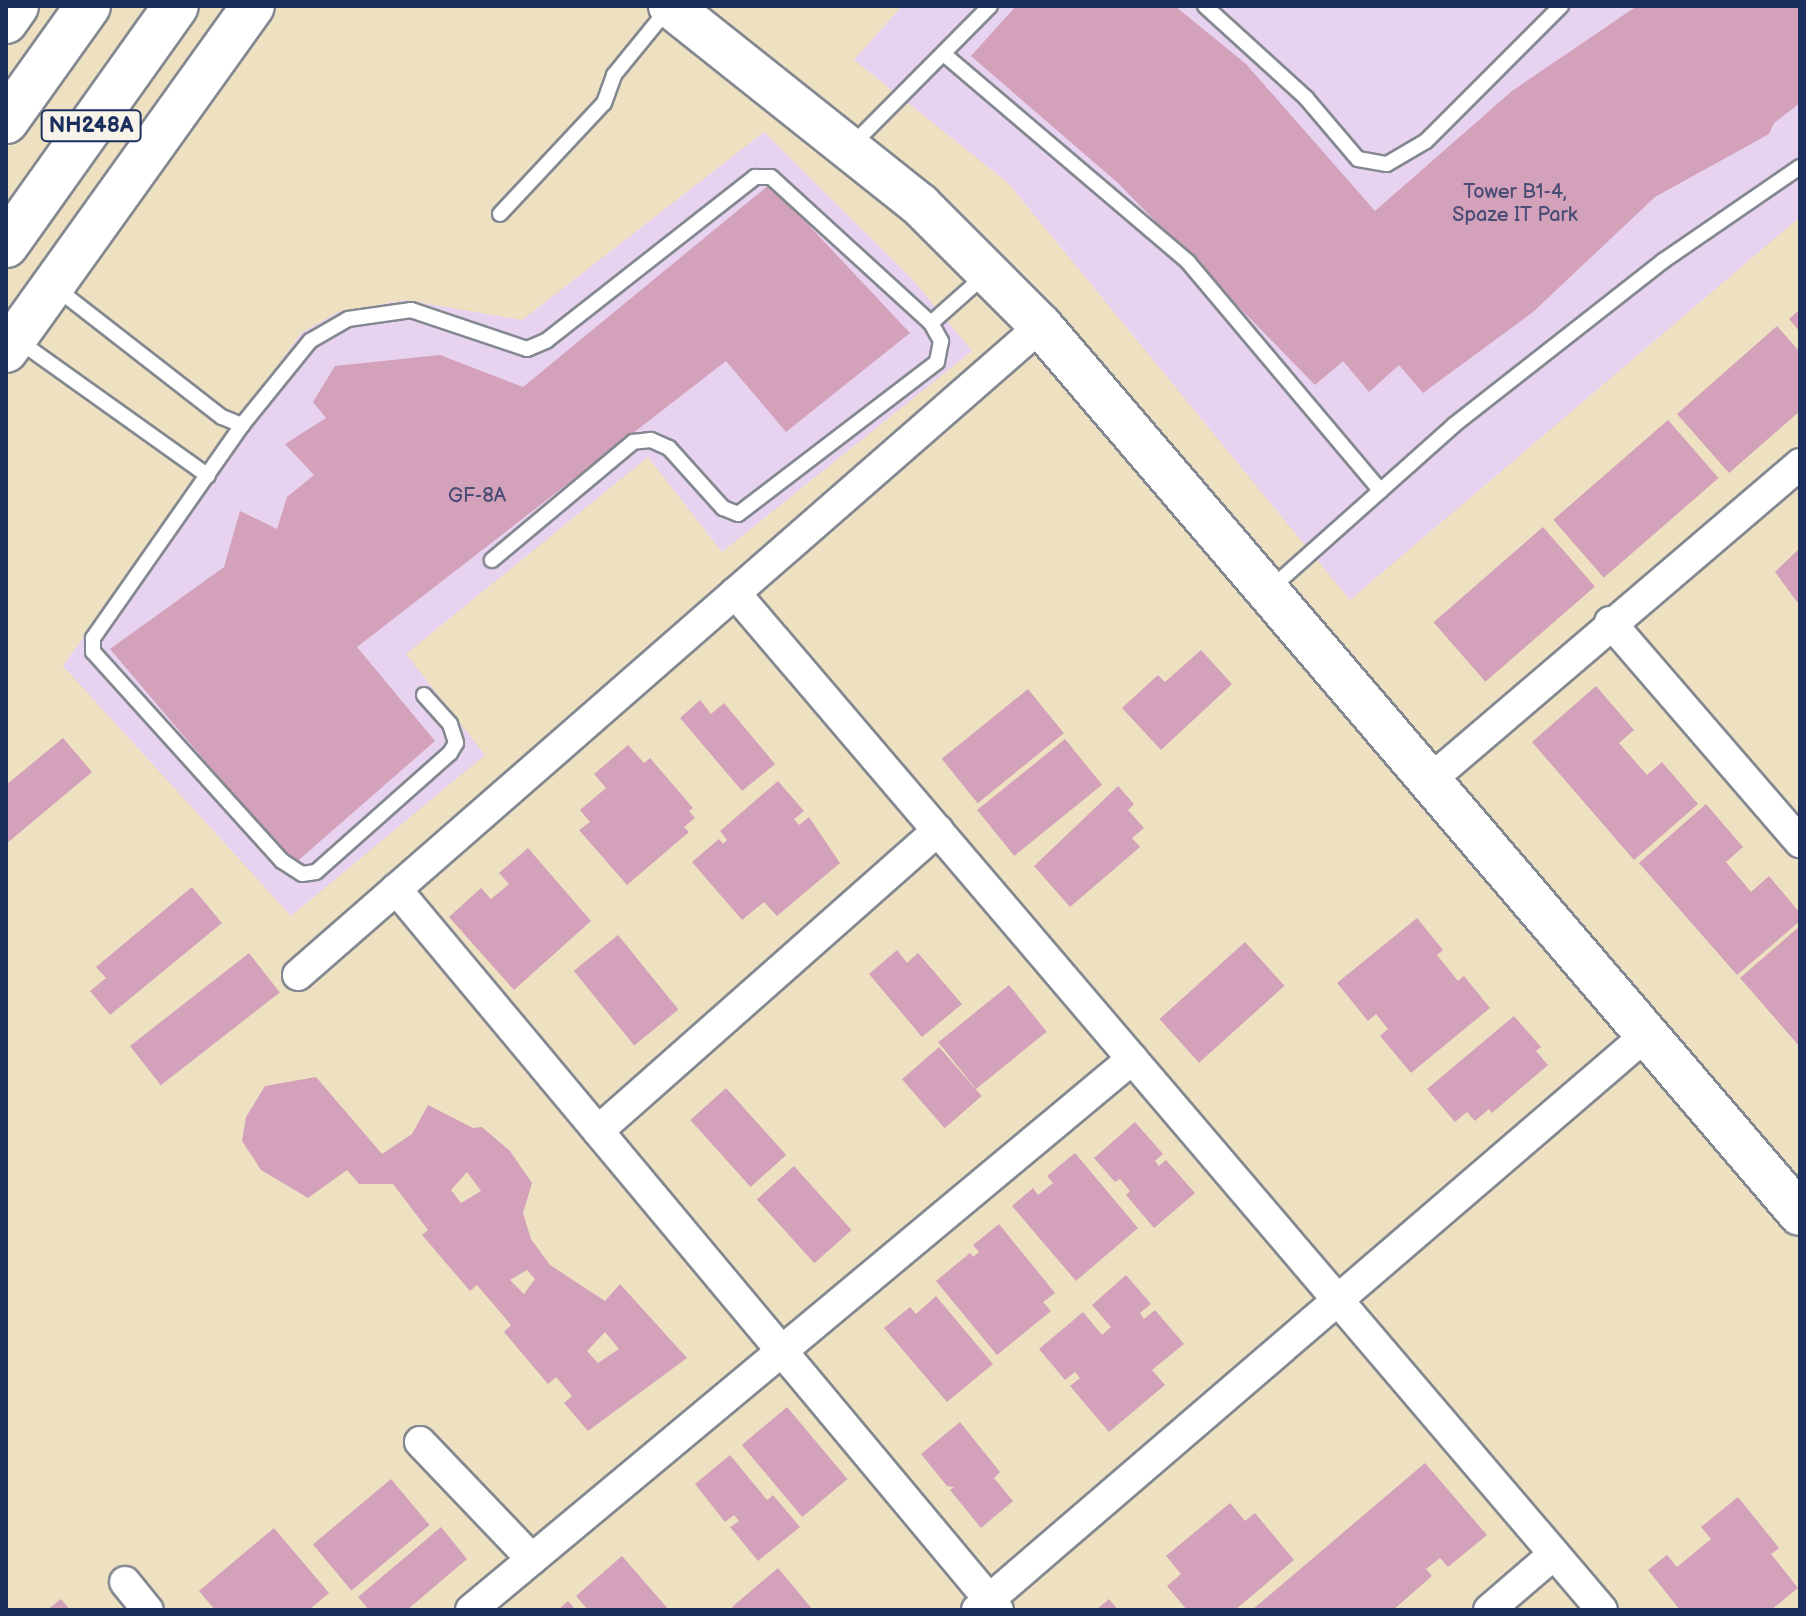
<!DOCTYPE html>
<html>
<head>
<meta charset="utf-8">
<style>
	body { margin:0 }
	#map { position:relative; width:1806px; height:1616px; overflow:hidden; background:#ede1c1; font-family:"Balsamiq Sans",sans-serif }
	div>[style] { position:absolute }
	.built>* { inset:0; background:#e7d2ef }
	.building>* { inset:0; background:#d4a1ba; transform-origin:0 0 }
	.roads { filter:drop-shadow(2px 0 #848890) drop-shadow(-2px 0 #848890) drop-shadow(0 2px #848890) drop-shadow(0 -2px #848890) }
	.lane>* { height:14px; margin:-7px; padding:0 7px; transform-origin:7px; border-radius:7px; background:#fff }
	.street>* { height:30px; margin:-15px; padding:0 15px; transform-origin:15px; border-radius:15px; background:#fff }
	.secondary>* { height:42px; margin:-21px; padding:0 21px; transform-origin:21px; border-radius:21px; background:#fff }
	.highway>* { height:44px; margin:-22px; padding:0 22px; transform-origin:22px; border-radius:22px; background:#fff }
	span { translate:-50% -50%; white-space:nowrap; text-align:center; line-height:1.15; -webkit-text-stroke:8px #f7f3e8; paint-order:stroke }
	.number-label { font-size:20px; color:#494c75 }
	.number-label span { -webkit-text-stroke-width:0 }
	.shield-label span { padding:2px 6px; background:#f7f3e8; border:2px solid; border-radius:6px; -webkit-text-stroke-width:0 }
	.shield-label { font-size:22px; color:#1b2f5e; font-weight:700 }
	.frame { position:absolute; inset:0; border:8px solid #1b2f5e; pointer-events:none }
</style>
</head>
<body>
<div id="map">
	<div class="built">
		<i style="clip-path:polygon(902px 6px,1800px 6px,1800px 217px,1350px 600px,1008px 183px,854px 60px)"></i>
		<i style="clip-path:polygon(764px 132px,914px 281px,972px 351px,722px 552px,648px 457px,406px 654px,485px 755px,291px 916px,63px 666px,301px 333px,338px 312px,406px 300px,522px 320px)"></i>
	</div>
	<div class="building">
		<i style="clip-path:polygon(1016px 6px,1175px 6px,1246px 64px,1375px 211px,1512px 91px,1637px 6px,1800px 6px,1800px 103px,1774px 123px,1769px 134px,1655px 197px,1533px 312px,1423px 393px,1399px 365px,1369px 392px,1343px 361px,1315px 385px,1118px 183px,971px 56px)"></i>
		<i style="clip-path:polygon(770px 184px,910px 333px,786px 432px,726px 361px,357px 647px,435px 741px,293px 865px,110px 649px,224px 567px,240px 511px,277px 529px,287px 497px,314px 475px,285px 444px,326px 418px,313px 402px,335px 366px,440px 355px,523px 387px)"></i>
		<i style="clip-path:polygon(1800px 309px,1800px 332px,1789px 319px)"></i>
		<i style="clip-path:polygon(1777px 326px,1800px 352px,1800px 411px,1729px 473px,1677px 414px)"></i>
		<i style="left:1668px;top:420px;width:77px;height:152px;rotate:49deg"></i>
		<i style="left:1543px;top:527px;width:79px;height:145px;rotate:49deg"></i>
		<i style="clip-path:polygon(1800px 548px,1800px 600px,1797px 602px,1775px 572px)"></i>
		<i style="clip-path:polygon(1201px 650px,1232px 684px,1161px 750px,1122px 708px,1158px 675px,1165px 682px)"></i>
		<i style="clip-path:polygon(1596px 686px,1634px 730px,1619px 743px,1647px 775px,1662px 762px,1698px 804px,1634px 860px,1532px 742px)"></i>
		<i style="left:1028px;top:689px;width:57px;height:111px;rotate:51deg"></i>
		<i style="clip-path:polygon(700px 700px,711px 714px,724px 703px,775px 764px,742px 791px,680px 718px)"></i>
		<i style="clip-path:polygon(63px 738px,92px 772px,6px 844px,6px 785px)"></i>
		<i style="left:1065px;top:739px;width:59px;height:113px;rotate:51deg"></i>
		<i style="clip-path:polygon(628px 745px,644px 763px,650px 758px,693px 808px,689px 811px,695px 818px,684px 827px,689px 832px,627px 885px,579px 830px,590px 822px,580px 810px,606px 788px,594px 774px)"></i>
		<i style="clip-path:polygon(778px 781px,804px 811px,794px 819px,799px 825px,809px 817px,840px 863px,777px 916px,764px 902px,742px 920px,692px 862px,719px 839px,723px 844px,727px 840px,720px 831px)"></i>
		<i style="clip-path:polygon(1118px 786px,1134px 804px,1128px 810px,1144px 828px,1132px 838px,1140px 847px,1070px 907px,1034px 866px)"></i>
		<i style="clip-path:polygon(1706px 804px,1743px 847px,1726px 862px,1751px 892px,1769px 876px,1800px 913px,1800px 921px,1737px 975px,1639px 863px)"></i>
		<i style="clip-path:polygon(528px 848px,591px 921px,514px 990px,449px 917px,481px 888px,491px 899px,509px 884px,499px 873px)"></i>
		<i style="clip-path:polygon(192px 887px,222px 923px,110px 1015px,90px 991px,106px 978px,96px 967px)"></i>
		<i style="clip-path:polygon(1417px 918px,1443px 950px,1437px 955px,1458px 981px,1464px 976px,1490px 1008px,1411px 1073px,1380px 1036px,1388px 1029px,1376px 1014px,1368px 1021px,1337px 983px)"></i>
		<i style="clip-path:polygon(1800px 926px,1800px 1047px,1740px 978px)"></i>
		<i style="left:618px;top:935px;width:96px;height:57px;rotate:51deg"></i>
		<i style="left:1245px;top:942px;width:59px;height:115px;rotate:48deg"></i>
		<i style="clip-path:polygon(897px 950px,907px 963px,918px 953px,962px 1004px,922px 1037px,869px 974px)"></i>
		<i style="left:249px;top:953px;width:50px;height:151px;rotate:52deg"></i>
		<i style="left:1009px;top:985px;width:60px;height:91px;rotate:51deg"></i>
		<i style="clip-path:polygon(1514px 1016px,1541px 1047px,1536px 1051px,1548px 1065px,1492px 1113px,1489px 1109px,1475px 1121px,1467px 1112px,1455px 1122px,1427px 1089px)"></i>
		<i style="left:939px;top:1047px;width:65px;height:49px;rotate:49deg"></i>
		<i style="clip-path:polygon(evenodd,316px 1077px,382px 1154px,412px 1134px,428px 1105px,473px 1128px,482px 1127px,510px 1151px,532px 1183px,523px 1213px,531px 1239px,550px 1265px,605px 1301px,620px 1284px,687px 1358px,588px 1431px,564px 1403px,572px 1396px,556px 1377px,548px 1384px,504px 1332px,511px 1325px,477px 1285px,470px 1291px,422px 1235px,428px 1230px,393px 1184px,359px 1184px,347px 1170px,308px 1198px,261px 1170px,242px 1141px,246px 1117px,265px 1086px,316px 1077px,467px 1172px,481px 1191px,461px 1203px,451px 1190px,467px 1172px,316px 1077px,527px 1270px,535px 1279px,524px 1294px,510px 1280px,527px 1270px,316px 1077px,605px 1332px,619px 1349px,598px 1363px,587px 1351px,605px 1332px)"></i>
		<i style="left:726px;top:1088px;width:90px;height:48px;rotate:48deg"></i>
		<i style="clip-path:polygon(1135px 1122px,1163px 1154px,1155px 1161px,1159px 1166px,1166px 1160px,1195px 1193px,1154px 1228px,1126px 1195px,1130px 1191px,1120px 1179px,1115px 1182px,1094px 1158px)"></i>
		<i style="clip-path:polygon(1075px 1153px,1138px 1228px,1076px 1281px,1012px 1206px,1033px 1188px,1038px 1195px,1053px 1183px,1047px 1176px)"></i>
		<i style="left:794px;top:1166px;width:86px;height:50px;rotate:48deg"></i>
		<i style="clip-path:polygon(999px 1224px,1055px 1293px,1043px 1302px,1051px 1311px,997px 1355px,936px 1281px,970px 1253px,973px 1257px,979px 1252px,973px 1245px)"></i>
		<i style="clip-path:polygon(1126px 1275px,1151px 1304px,1140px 1313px,1144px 1319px,1155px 1310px,1184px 1344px,1152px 1370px,1165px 1385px,1109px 1432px,1070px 1386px,1080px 1378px,1075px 1372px,1065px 1380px,1039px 1349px,1083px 1312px,1102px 1335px,1111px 1327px,1092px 1305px)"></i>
		<i style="clip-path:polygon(936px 1296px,993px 1364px,947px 1402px,884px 1328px,910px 1307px,916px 1314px)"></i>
		<i style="left:787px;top:1407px;width:94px;height:59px;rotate:50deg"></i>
		<i style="clip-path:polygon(960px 1422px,1000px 1472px,994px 1478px,1013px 1501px,981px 1528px,950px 1490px,954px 1487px,947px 1486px,921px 1454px)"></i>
		<i style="clip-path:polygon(730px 1455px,767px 1500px,773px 1495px,800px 1527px,758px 1561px,730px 1527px,739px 1521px,734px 1515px,725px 1522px,695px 1484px)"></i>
		<i style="clip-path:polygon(1425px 1463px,1487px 1535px,1448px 1567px,1440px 1558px,1426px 1569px,1432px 1576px,1393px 1610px,1252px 1610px)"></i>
		<i style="left:391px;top:1479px;width:60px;height:102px;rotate:50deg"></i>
		<i style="clip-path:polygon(1738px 1497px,1779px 1548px,1771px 1554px,1798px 1588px,1771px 1610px,1680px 1610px,1648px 1570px,1667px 1555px,1677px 1567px,1711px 1539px,1701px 1527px)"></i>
		<i style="clip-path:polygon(1230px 1503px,1245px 1521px,1255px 1513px,1294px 1560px,1235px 1610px,1187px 1610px,1167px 1586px,1181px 1574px,1166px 1556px)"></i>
		<i style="clip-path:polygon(441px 1527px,467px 1559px,407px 1610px,369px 1610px,358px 1597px)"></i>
		<i style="clip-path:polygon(274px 1528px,329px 1593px,309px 1610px,215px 1610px,199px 1591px)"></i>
		<i style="clip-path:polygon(622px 1556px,669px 1610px,588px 1610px,576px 1596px)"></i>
		<i style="clip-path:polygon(778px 1568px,813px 1610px,735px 1610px,732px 1607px)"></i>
		<i style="clip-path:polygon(61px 1599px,70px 1610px,47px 1610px)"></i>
		<i style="clip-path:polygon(1109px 1599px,1118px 1610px,1096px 1610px)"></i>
		<i style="clip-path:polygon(568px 1601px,576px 1610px,558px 1610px)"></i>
	</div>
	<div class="roads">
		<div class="lane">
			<i style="left:1205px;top:6px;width:137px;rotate:42.3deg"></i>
			<i style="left:1306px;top:98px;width:80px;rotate:49.6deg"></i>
			<i style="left:1358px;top:159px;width:29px;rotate:10deg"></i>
			<i style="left:1387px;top:164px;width:45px;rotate:-30.5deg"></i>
			<i style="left:1426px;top:141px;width:191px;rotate:-45deg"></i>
			<i style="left:945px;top:55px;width:319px;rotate:40.4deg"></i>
			<i style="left:1188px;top:262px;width:299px;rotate:49.9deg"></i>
			<i style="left:851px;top:146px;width:197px;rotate:-45.2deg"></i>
			<i style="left:500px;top:214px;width:152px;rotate:-46.9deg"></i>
			<i style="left:604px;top:103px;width:30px;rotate:-70deg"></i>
			<i style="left:614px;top:75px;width:84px;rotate:-50.8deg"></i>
			<i style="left:56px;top:288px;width:210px;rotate:37.9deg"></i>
			<i style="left:222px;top:417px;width:22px;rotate:22deg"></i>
			<i style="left:931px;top:323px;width:71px;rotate:-41.6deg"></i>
			<i style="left:19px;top:341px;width:232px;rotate:35.5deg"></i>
			<i style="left:1269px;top:590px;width:248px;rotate:-41.7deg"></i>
			<i style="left:1454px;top:425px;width:266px;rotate:-38.1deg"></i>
			<i style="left:1663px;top:261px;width:166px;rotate:-34.5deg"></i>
			<i style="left:424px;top:695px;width:39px;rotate:48deg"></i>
			<i style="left:450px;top:724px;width:20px;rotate:72deg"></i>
			<i style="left:456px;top:743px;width:12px;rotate:121deg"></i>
			<i style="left:450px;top:753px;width:179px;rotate:138.4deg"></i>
			<i style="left:316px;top:872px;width:14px;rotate:172deg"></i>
			<i style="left:302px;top:874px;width:24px;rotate:-147deg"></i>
			<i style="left:282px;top:861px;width:282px;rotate:-132.1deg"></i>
			<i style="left:93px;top:652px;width:14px;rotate:-90deg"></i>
			<i style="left:93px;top:638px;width:260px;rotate:-55deg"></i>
			<i style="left:242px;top:425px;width:108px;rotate:-51deg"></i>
			<i style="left:310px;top:341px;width:44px;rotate:-30.1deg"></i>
			<i style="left:348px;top:319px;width:64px;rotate:-8.1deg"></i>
			<i style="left:411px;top:310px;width:122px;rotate:18.6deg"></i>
			<i style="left:527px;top:349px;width:21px;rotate:-23deg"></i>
			<i style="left:546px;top:341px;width:266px;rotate:-38.1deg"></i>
			<i style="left:755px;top:177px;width:16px"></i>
			<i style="left:771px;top:177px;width:217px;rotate:42.4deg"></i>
			<i style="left:931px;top:323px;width:21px;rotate:61deg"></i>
			<i style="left:941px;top:341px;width:21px;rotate:101deg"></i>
			<i style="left:937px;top:362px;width:250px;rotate:142.6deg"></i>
			<i style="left:738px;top:514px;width:16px;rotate:-158deg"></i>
			<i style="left:723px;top:508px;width:81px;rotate:-132deg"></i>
			<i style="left:669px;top:448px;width:20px;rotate:-156deg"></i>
			<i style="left:651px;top:440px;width:18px;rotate:174deg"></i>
			<i style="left:633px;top:442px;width:184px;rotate:140.1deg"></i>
		</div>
		<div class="street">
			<i style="left:735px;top:593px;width:1336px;rotate:49.55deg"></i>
			<i style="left:1610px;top:622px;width:291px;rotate:49.2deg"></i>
			<i style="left:1429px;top:781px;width:488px;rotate:-40.5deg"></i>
			<i style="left:396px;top:889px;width:939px;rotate:50.14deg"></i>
			<i style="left:298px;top:975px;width:987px;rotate:-41.14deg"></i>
			<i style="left:598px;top:1131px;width:454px;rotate:-41.5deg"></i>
			<i style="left:420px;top:1442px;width:162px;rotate:46.3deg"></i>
			<i style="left:125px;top:1582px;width:36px;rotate:51deg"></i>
			<i style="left:471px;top:1610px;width:861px;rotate:-39.81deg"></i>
			<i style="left:977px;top:1610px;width:881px;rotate:-40.67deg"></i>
			<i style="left:1489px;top:1610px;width:86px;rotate:-40.7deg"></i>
		</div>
		<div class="secondary">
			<i style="left:670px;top:6px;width:320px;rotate:38.5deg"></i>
			<i style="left:920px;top:205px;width:171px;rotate:45deg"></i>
			<i style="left:1041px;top:326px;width:1168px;rotate:49.48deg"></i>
			<i style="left:6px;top:22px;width:19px;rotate:-55deg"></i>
			<i style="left:6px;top:351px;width:424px;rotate:-54.4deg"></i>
		</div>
		<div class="highway">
			<i style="left:6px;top:121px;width:141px;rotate:-54.5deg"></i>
			<i style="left:6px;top:245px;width:293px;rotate:-54.6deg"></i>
		</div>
	</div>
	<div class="number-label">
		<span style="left:1515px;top:204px">Tower B1-4,<br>Spaze IT Park</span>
		<span style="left:477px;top:496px">GF-8A</span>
	</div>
	<div class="shield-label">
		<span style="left:91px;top:126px">NH248A</span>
	</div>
	<div class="frame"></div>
</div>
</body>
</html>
